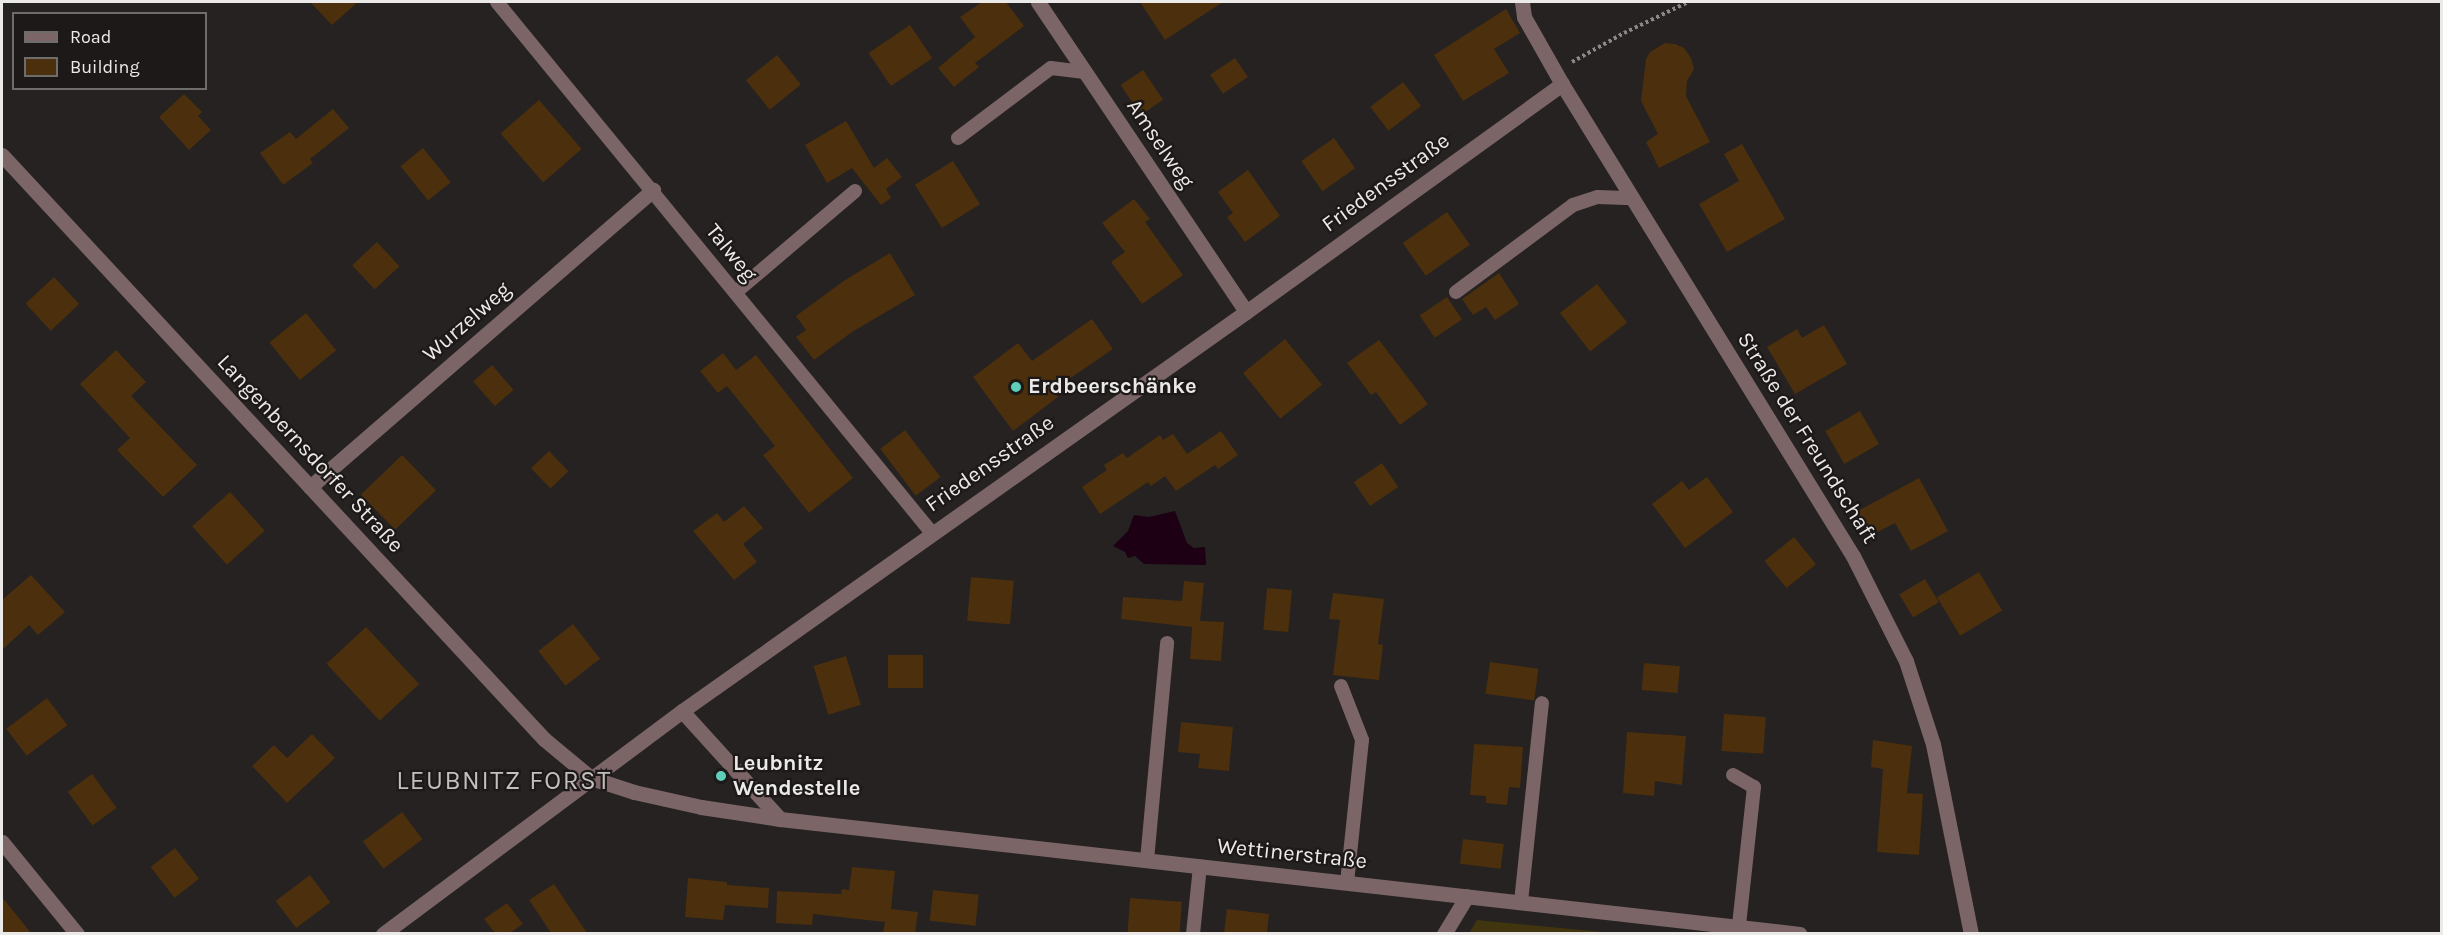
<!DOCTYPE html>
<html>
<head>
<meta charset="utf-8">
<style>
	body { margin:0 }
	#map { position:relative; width:2443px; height:935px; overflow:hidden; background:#252221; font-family:Karla,sans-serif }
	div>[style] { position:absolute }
	.green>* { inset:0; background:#40350e }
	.water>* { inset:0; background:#1d0013 }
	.building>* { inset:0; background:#4c2f0c; transform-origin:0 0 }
	.path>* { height:4px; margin-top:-2px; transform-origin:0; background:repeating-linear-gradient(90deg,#8a8786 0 3px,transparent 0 6px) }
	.service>* { height:14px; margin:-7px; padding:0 7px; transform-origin:7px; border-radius:7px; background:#7b6567 }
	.minor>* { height:15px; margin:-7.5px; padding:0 7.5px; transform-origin:7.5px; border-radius:7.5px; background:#7b6567 }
	.tertiary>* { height:15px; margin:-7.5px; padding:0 7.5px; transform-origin:7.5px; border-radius:7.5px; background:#7b6567 }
	.dots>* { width:16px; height:16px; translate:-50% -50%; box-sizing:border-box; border:3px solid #1c1918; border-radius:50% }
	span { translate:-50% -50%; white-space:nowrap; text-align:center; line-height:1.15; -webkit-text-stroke:4.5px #1c1918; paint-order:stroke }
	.street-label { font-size:22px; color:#eceae9 }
	.poi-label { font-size:22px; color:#eceae9; font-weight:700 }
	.left { translate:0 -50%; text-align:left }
	.quarter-label { font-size:26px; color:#c3bfbe; letter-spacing:1.5px }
	.frame { position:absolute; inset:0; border:3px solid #eceae9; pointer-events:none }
	.legend { position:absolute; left:12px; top:12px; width:195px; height:78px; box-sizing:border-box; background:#1c1918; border:2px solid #6f6d6c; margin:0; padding:8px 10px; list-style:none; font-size:18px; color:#eceae9 }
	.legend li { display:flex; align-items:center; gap:12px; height:30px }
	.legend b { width:30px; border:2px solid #6f6d6c }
</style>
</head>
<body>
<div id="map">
	<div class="green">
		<i style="clip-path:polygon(1477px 920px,1613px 933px,1469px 933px)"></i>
	</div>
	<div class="water">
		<i style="clip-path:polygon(1175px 511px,1187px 543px,1194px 548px,1205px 547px,1206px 565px,1144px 564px,1135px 556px,1128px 558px,1125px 552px,1113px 546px,1128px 531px,1134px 515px,1149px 517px)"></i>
	</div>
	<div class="building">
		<i style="clip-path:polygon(310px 2px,358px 2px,332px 25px)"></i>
		<i style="clip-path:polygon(982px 2px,1006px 2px,1024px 26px,975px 63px,979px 67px,954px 87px,938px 68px,975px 37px,960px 17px)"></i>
		<i style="clip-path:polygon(1140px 2px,1223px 2px,1165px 40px)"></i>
		<i style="clip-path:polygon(1506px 9px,1520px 33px,1494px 49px,1509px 73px,1463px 101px,1434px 55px)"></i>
		<i style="left:910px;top:25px;width:40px;height:50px;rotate:56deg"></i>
		<i style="clip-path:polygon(1665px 43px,1675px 44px,1684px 48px,1691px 58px,1694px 69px,1687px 81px,1686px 96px,1710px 142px,1659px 168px,1646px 142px,1658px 134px,1641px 101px,1646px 59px,1650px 52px)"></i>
		<i style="left:777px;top:55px;width:38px;height:40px;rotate:51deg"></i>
		<i style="left:1235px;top:58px;width:23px;height:30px;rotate:56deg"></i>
		<i style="left:1143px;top:70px;width:36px;height:27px;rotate:56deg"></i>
		<i style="left:1403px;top:82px;width:30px;height:41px;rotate:53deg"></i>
		<i style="clip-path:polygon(184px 94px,202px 112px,198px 116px,211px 130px,189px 150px,159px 117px)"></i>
		<i style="left:539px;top:100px;width:65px;height:51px;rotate:49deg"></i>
		<i style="clip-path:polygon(333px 109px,349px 128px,310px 159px,313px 163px,283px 185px,260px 153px,290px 132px,296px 139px)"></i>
		<i style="clip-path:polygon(846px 121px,874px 168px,887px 158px,902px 177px,886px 189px,891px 198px,881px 205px,852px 168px,827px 183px,805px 145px)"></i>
		<i style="left:1334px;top:138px;width:37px;height:40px;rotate:55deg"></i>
		<i style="clip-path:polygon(1742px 144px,1785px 219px,1727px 252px,1699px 204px,1739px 181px,1724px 154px)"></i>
		<i style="left:423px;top:148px;width:44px;height:29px;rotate:51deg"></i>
		<i style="left:953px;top:161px;width:51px;height:45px;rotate:58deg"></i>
		<i style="clip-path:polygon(1248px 170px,1280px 216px,1245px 242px,1227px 217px,1233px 213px,1218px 192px)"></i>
		<i style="clip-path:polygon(1134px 199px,1150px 219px,1145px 222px,1183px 275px,1142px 304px,1111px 262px,1125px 252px,1102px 223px)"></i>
		<i style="left:1447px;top:212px;width:40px;height:54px;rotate:55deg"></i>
		<i style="left:377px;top:242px;width:33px;height:34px;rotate:47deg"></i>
		<i style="clip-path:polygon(890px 253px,915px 295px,852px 332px,814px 360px,796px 337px,806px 330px,796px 316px,845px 280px)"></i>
		<i style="clip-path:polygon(1499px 273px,1519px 304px,1495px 320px,1486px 307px,1473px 315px,1462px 299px)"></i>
		<i style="left:54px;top:277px;width:37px;height:39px;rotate:47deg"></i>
		<i style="left:1597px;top:284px;width:49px;height:47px;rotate:52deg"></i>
		<i style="left:1447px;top:297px;width:27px;height:33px;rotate:56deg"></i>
		<i style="left:306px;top:313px;width:48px;height:47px;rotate:51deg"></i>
		<i style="clip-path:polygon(1092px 319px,1113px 349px,1053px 390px,1058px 397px,1013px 431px,973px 377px,1018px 343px,1032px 361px)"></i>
		<i style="clip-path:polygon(1824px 325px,1847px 364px,1795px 394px,1767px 347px,1797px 329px,1802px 338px)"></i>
		<i style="left:1285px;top:339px;width:59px;height:54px;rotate:51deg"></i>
		<i style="clip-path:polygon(1379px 340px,1428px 404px,1400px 425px,1376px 392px,1371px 395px,1347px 363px)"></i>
		<i style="clip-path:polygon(116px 350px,146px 382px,131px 396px,197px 465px,163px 497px,117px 450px,130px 438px,80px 384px)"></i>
		<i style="clip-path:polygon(723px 353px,736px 370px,756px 355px,853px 478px,809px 513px,763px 455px,775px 446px,727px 386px,718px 393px,700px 371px)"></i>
		<i style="left:492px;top:365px;width:33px;height:25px;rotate:49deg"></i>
		<i style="left:1860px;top:411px;width:38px;height:40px;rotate:60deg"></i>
		<i style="left:905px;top:430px;width:59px;height:31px;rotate:53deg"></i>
		<i style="clip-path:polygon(1221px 431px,1238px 455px,1218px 469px,1215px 465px,1176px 491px,1165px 476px,1151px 486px,1148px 482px,1100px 514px,1082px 487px,1107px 470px,1104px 465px,1123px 453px,1127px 458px,1160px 435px,1163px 440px,1173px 434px,1187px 454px)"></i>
		<i style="left:549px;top:451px;width:28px;height:25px;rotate:46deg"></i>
		<i style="left:402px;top:455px;width:49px;height:57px;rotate:46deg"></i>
		<i style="left:1382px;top:463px;width:29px;height:34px;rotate:56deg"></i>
		<i style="clip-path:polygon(1707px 477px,1733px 512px,1685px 548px,1652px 504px,1682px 481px,1689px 490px)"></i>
		<i style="clip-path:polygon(1919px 478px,1948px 531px,1911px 551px,1895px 523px,1870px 536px,1856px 512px)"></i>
		<i style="left:230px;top:492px;width:52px;height:51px;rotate:48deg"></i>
		<i style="clip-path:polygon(744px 506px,763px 528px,743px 544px,757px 562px,734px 580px,693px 531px,717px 513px,724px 522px)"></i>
		<i style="left:1794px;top:537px;width:35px;height:38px;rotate:51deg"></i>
		<i style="left:1979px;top:572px;width:45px;height:49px;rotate:59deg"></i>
		<i style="clip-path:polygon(31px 575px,65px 612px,38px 635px,29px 625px,2px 650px,2px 600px)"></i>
		<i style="left:971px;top:577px;width:43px;height:44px;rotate:5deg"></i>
		<i style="left:1925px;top:579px;width:27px;height:30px;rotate:59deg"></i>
		<i style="clip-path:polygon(1184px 581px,1204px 583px,1200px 621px,1224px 622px,1221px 661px,1190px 659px,1192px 627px,1121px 619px,1123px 597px,1182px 601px)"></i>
		<i style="left:1267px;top:588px;width:25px;height:42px;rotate:5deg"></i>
		<i style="clip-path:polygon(1333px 593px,1384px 599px,1378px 644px,1383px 645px,1379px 680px,1333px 675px,1340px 620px,1329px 619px)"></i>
		<i style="left:573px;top:624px;width:44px;height:44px;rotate:52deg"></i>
		<i style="left:366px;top:627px;width:78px;height:54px;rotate:47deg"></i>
		<i style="left:888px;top:655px;width:35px;height:33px"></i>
		<i style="left:846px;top:656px;width:51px;height:34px;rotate:73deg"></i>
		<i style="left:1490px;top:662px;width:49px;height:32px;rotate:8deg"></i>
		<i style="left:1644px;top:663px;width:36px;height:27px;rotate:5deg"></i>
		<i style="left:47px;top:698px;width:34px;height:51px;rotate:53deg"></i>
		<i style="left:1724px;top:714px;width:42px;height:37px;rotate:4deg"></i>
		<i style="clip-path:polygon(1181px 722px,1233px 727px,1229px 771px,1198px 768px,1200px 754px,1178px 752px)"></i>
		<i style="clip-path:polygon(1627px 732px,1686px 736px,1682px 785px,1655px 781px,1654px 796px,1623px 793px)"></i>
		<i style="clip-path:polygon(312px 734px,335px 758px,287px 803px,252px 766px,274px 745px,287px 758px)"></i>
		<i style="clip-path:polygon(1873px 740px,1912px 746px,1907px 793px,1923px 794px,1919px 855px,1877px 852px,1883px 769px,1871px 767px)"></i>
		<i style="clip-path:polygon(1474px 744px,1523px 747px,1520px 788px,1509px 787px,1507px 805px,1486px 803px,1486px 796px,1470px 795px)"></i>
		<i style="left:92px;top:774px;width:42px;height:30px;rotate:54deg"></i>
		<i style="left:402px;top:812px;width:34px;height:49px;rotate:53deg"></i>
		<i style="left:1463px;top:839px;width:41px;height:25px;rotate:7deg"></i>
		<i style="left:175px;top:848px;width:39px;height:31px;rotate:52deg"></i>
		<i style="clip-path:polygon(852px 867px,895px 871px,891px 909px,918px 912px,915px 933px,883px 933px,885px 922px,813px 914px,812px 925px,776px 923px,777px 891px,841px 894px,842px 889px,849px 890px)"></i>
		<i style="left:310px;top:875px;width:34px;height:43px;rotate:53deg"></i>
		<i style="clip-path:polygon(688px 878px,727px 882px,727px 885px,769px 888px,768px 908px,725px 905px,723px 920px,685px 917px)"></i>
		<i style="clip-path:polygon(554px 884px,587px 933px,551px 933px,529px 900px)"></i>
		<i style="left:933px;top:890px;width:46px;height:31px;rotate:6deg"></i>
		<i style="clip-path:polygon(2px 897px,31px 933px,2px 933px)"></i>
		<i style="left:1130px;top:898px;width:52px;height:35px;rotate:4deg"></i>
		<i style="clip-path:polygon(507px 903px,523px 924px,510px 933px,495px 933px,484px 919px)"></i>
		<i style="clip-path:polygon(1227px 909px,1269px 914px,1267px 933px,1224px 933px)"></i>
	</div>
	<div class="path">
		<i style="left:1572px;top:62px;width:60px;rotate:-29.1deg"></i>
		<i style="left:1624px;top:33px;width:71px;rotate:-25.8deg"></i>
	</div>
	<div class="service">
		<i style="left:497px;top:2px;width:686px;rotate:50.68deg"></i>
		<i style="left:958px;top:138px;width:116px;rotate:-37deg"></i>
		<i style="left:1051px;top:68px;width:34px;rotate:7deg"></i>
		<i style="left:736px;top:292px;width:156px;rotate:-40.3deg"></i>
		<i style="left:1456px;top:292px;width:146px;rotate:-36.6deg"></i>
		<i style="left:1573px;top:205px;width:26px;rotate:-18deg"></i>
		<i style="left:1598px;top:197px;width:34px;rotate:2deg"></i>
		<i style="left:1341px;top:686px;width:58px;rotate:68.7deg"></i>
		<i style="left:1362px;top:740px;width:143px;rotate:96deg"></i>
		<i style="left:1733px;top:775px;width:24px;rotate:30deg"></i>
		<i style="left:1754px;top:787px;width:140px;rotate:96.2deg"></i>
		<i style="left:1147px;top:860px;width:218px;rotate:-84.7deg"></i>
		<i style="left:1521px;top:902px;width:200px;rotate:-84deg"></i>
		<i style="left:1193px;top:934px;width:68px;rotate:-84.1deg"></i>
	</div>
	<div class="minor">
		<i style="left:1038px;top:2px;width:373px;rotate:56.1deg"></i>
		<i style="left:1522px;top:2px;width:15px;rotate:82deg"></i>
		<i style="left:1524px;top:17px;width:77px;rotate:60.4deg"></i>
		<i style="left:1562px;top:84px;width:554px;rotate:58.35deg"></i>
		<i style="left:1853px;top:556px;width:118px;rotate:63.2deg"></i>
		<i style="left:1906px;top:661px;width:87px;rotate:72deg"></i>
		<i style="left:1933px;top:744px;width:194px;rotate:78.7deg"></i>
		<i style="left:310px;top:487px;width:454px;rotate:-40.9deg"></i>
		<i style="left:682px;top:711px;width:146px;rotate:47.8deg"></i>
		<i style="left:2px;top:842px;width:119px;rotate:50.8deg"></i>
		<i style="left:383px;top:934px;width:373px;rotate:-36.7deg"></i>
		<i style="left:682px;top:711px;width:691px;rotate:-35.28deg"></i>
		<i style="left:1246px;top:312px;width:390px;rotate:-35.8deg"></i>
		<i style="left:1444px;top:934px;width:44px;rotate:-58.8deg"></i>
	</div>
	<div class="tertiary">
		<i style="left:2px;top:155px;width:797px;rotate:47.14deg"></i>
		<i style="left:544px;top:739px;width:61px;rotate:39.7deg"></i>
		<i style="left:591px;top:778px;width:45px;rotate:18deg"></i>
		<i style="left:634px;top:792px;width:69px;rotate:12.6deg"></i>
		<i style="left:701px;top:807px;width:80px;rotate:8.6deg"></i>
		<i style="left:780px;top:819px;width:1026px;rotate:6.43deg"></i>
	</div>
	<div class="dots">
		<i style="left:1016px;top:387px;background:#5eceb8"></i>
		<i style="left:721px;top:776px;background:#5eceb8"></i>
	</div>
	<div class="street-label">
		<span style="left:1160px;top:144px;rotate:56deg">Amselweg</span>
		<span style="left:1386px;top:183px;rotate:-36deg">Friedensstraße</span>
		<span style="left:731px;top:253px;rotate:51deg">Talweg</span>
		<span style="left:467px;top:322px;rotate:-41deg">Wurzelweg</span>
		<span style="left:1807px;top:438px;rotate:58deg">Straße der Freundschaft</span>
		<span style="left:310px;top:454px;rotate:47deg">Langenbernsdorfer Straße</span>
		<span style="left:990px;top:464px;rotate:-35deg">Friedensstraße</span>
		<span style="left:1292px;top:854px;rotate:6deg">Wettinerstraße</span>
	</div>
	<div class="poi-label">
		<span class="left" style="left:1028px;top:387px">Erdbeerschänke</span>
		<span class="left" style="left:733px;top:776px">Leubnitz<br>Wendestelle</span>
	</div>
	<div class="quarter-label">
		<span style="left:504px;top:781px">LEUBNITZ FORST</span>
	</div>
	<div class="frame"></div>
	<ul class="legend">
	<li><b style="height:8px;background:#7b6567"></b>Road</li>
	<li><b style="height:16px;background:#4c2f0c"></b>Building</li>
	</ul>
</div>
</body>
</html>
